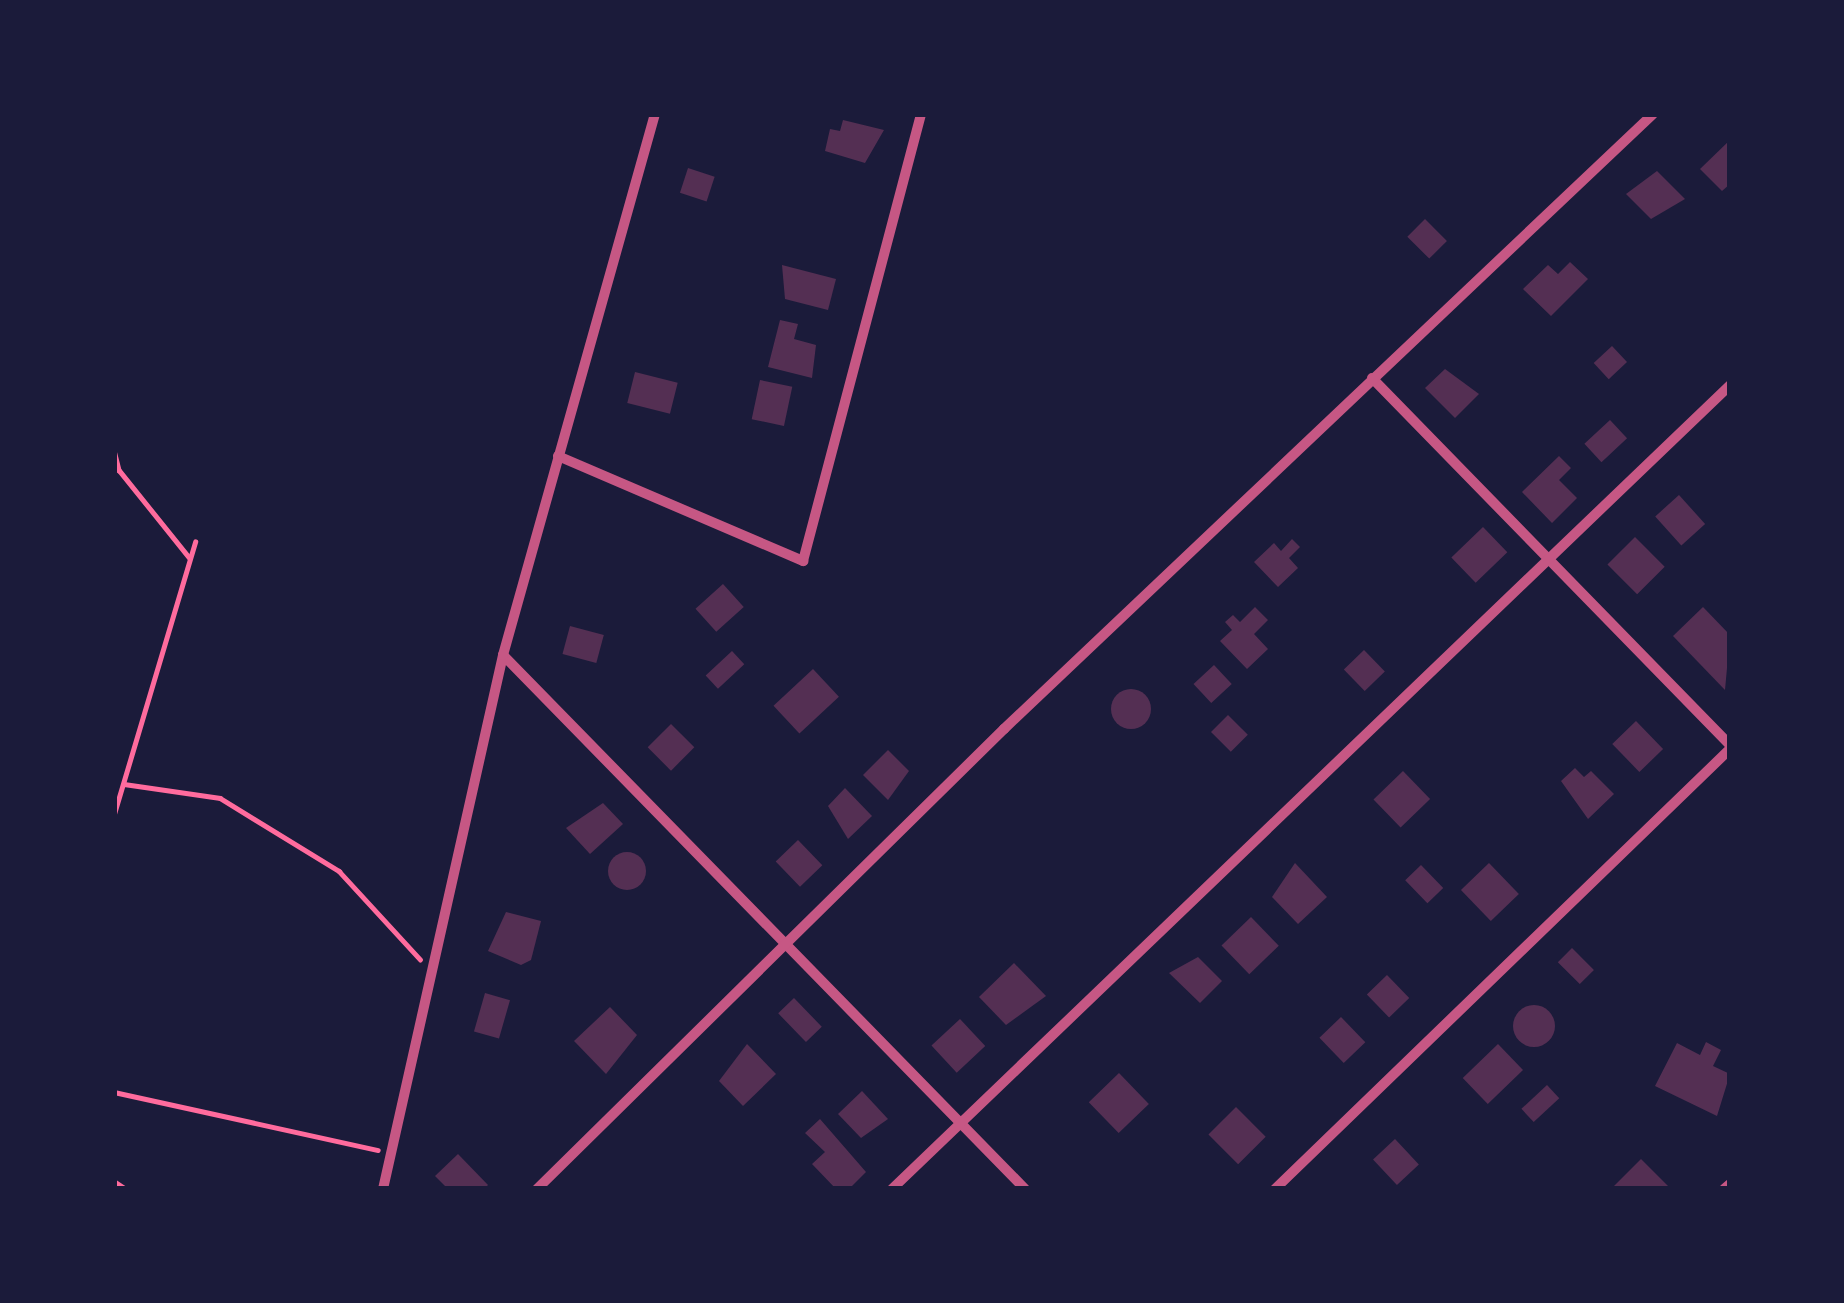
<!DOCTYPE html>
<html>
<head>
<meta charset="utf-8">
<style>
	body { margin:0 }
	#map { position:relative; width:1844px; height:1303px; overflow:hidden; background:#1b1b3a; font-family:"Nunito Sans",sans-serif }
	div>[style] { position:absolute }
	.building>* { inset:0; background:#542f53; transform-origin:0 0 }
	.round { border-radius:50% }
	.path>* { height:4.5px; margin:-2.25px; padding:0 2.25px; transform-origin:2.25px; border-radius:2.25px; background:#ff6b9d }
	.minor>* { height:10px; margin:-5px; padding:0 5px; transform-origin:5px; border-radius:5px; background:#c65784 }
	span { translate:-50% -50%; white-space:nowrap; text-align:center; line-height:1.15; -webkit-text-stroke:9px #1b1b3a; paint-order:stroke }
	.frame { position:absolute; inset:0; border:117px solid #1b1b3a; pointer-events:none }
</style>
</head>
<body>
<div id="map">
	<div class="building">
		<i style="clip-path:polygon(843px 120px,884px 130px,865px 163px,825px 151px,830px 129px,840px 131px)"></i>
		<i style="clip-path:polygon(1730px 140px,1730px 184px,1722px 191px,1700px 169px)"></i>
		<i style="left:688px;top:168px;width:28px;height:26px;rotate:18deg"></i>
		<i style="clip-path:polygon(1657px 171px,1685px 199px,1651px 219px,1626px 194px)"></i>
		<i style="left:1425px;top:219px;width:31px;height:25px;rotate:45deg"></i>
		<i style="clip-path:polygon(1570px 262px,1588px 279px,1551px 316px,1523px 289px,1548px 265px,1558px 274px)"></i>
		<i style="clip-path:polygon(782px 265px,836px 279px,828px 310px,785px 299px)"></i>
		<i style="clip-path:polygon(780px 320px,798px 324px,794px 339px,816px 345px,812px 378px,768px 367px)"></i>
		<i style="left:1612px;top:346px;width:22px;height:25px;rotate:47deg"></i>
		<i style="clip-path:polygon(1445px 369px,1479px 394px,1455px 418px,1425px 388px)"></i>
		<i style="left:635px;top:372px;width:44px;height:32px;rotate:14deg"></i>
		<i style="left:760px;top:380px;width:33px;height:40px;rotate:12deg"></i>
		<i style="left:1610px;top:420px;width:25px;height:35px;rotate:47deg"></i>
		<i style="clip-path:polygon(1559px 456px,1571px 468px,1559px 480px,1577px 498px,1552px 523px,1522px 492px)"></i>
		<i style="left:1679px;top:495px;width:39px;height:32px;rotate:48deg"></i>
		<i style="left:1483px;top:527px;width:35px;height:44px;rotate:46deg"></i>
		<i style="left:1635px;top:537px;width:42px;height:39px;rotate:45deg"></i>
		<i style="clip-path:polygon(1292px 539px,1300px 547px,1289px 558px,1298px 568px,1278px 587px,1254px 562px,1274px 543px,1281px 551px)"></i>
		<i style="left:723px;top:584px;width:31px;height:37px;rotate:48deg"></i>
		<i style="clip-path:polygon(1255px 607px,1268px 620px,1254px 634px,1268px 649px,1247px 669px,1220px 641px,1232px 630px,1225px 622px,1233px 615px,1240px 622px)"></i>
		<i style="clip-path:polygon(1703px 607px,1730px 635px,1725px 690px,1673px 636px)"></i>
		<i style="left:570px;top:626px;width:35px;height:29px;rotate:15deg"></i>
		<i style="left:1364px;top:650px;width:30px;height:28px;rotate:46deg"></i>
		<i style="left:732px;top:651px;width:18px;height:36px;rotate:47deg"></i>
		<i style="left:1214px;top:665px;width:26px;height:28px;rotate:47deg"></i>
		<i style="left:813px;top:669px;width:38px;height:54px;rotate:47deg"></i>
		<i class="round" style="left:1111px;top:689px;width:40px;height:40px"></i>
		<i style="left:1228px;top:715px;width:28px;height:24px;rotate:45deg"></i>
		<i style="left:1636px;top:721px;width:39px;height:33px;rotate:46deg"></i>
		<i style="left:671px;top:724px;width:33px;height:33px;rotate:45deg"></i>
		<i style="clip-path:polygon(888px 750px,909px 771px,888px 800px,863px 775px)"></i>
		<i style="clip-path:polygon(1575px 768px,1584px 777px,1591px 771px,1614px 794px,1588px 819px,1561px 781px)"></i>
		<i style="left:1403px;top:771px;width:39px;height:41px;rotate:46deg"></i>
		<i style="clip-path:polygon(845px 788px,872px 816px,848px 839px,828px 806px)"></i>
		<i style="clip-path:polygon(603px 803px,623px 824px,590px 854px,566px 828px)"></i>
		<i style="left:798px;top:840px;width:35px;height:31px;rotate:46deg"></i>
		<i class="round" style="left:608px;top:852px;width:38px;height:38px"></i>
		<i style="clip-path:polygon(1295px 863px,1327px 897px,1298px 924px,1272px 897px)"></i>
		<i style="left:1489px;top:863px;width:43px;height:39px;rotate:46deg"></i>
		<i style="left:1421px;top:865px;width:32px;height:22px;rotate:46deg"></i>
		<i style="clip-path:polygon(506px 912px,541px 921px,531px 960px,521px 965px,488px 951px)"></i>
		<i style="left:1251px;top:917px;width:40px;height:41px;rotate:46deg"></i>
		<i style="left:1572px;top:948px;width:31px;height:20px;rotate:45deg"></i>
		<i style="clip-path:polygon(1198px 957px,1222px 981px,1200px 1003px,1169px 973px)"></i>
		<i style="clip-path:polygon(1014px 963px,1046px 996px,1006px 1025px,979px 997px)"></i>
		<i style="left:1387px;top:975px;width:32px;height:28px;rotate:46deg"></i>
		<i style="left:485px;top:993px;width:26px;height:40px;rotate:16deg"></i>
		<i style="left:794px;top:998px;width:40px;height:22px;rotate:46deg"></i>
		<i class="round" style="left:1513px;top:1005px;width:42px;height:42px"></i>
		<i style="clip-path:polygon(610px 1007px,637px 1035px,606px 1074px,574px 1041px)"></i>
		<i style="left:1341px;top:1017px;width:35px;height:30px;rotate:46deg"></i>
		<i style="left:960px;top:1019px;width:37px;height:39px;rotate:47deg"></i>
		<i style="clip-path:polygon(1706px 1042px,1721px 1050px,1713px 1066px,1730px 1074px,1717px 1116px,1655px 1086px,1677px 1043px,1700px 1055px)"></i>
		<i style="clip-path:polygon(747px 1044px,776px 1074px,743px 1106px,719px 1081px)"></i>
		<i style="left:1498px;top:1044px;width:36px;height:49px;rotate:46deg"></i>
		<i style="left:1119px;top:1073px;width:43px;height:42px;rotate:46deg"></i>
		<i style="left:1547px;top:1085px;width:18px;height:35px;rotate:47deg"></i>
		<i style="clip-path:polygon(862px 1091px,888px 1119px,861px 1138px,838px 1114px)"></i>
		<i style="left:1236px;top:1107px;width:42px;height:39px;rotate:45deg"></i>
		<i style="clip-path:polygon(820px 1119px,866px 1172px,849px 1189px,836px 1189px,812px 1164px,825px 1152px,805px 1133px)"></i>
		<i style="left:1395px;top:1139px;width:35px;height:30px;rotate:47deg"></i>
		<i style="clip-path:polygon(458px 1154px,488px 1185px,484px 1189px,448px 1189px,435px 1176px)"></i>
		<i style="clip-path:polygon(1641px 1159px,1671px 1189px,1611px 1189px)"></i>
	</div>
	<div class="path">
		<i style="left:114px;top:450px;width:21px;rotate:76deg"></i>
		<i style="left:119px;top:470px;width:112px;rotate:51.2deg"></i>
		<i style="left:124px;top:784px;width:97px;rotate:8.3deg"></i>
		<i style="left:220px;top:798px;width:140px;rotate:31.5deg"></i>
		<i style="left:339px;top:871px;width:120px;rotate:47.4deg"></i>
		<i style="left:114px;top:814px;width:284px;rotate:-73.4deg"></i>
		<i style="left:114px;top:1092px;width:270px;rotate:12.4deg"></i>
		<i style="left:114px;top:1181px;width:14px;rotate:34deg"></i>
	</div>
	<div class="minor">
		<i style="left:1372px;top:378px;width:513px;rotate:45.71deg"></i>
		<i style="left:558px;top:456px;width:267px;rotate:23.2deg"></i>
		<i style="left:803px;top:561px;width:462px;rotate:-75.2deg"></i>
		<i style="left:503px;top:655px;width:747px;rotate:45.65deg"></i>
		<i style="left:383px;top:1189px;width:547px;rotate:-77.33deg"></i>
		<i style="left:503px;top:655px;width:562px;rotate:-74.31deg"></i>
		<i style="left:537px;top:1189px;width:656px;rotate:-44.57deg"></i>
		<i style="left:1004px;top:729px;width:894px;rotate:-43.46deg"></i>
		<i style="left:892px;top:1189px;width:1161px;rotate:-43.81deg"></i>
		<i style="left:1275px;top:1189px;width:633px;rotate:-44.04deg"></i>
		<i style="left:1724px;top:1189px;width:8px;rotate:-40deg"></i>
	</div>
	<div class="frame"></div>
</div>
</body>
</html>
